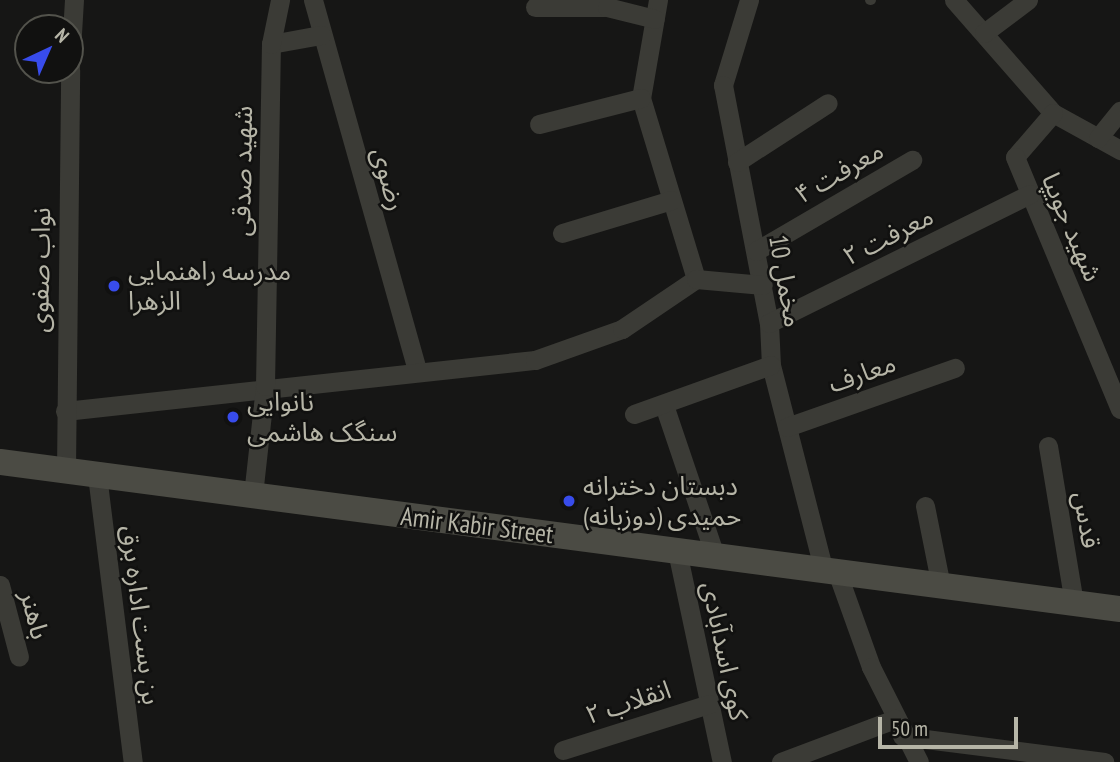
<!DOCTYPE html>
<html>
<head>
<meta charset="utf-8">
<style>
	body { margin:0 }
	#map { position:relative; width:1120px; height:762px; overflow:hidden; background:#161615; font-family:"PT Sans Narrow","Noto Sans Arabic",sans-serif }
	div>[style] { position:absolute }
	.lane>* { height:10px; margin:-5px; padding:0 5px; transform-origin:5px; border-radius:5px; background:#3b3b36 }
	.street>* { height:19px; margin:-9.5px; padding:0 9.5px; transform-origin:9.5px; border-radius:9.5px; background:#3b3b36 }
	.secondary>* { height:26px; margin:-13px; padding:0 13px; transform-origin:13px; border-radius:13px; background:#4b4b44 }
	.dots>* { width:19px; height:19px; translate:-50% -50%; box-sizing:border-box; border:4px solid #111110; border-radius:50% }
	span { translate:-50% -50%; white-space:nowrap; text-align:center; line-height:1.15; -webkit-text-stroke:5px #111110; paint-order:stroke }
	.street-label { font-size:26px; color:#b6b5a7 }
	.poi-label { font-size:26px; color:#b6b5a7 }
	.left { translate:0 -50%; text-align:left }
	.north { position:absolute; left:14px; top:14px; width:70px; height:70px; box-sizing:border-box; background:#111110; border:2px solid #53534c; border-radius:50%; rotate:44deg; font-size:19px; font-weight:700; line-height:28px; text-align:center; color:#b6b5a7 }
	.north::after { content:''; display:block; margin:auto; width:24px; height:32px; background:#384ceb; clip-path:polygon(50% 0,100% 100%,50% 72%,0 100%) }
	.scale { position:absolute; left:878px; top:717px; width:140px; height:32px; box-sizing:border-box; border:4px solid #b6b5a7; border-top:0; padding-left:9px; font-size:21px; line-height:24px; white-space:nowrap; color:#b6b5a7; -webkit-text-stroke:5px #111110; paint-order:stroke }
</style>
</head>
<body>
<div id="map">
	<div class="lane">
		<i style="left:870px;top:0;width:1px"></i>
	</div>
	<div class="street">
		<i style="left:313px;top:0;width:385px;rotate:74.3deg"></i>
		<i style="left:658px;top:0;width:99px;rotate:99.8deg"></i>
		<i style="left:641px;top:98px;width:189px;rotate:73.1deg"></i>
		<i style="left:749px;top:0;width:89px;rotate:107deg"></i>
		<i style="left:723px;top:85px;width:242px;rotate:79.1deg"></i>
		<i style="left:769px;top:323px;width:42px;rotate:87.3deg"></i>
		<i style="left:771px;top:365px;width:213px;rotate:75.6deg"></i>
		<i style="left:954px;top:0;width:150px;rotate:48.8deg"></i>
		<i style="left:1053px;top:113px;width:77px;rotate:28.9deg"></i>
		<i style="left:535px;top:7px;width:72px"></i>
		<i style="left:607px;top:7px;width:49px;rotate:14deg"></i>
		<i style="left:984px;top:33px;width:55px;rotate:-36.9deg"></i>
		<i style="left:271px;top:44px;width:51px;rotate:-10.2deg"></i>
		<i style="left:70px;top:67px;width:67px;rotate:-86.6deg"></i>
		<i style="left:1053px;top:113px;width:58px;rotate:130.8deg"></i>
		<i style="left:1015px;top:157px;width:273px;rotate:67.4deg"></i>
		<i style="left:539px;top:124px;width:105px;rotate:-14.3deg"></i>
		<i style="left:1098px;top:138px;width:35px;rotate:-51deg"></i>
		<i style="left:737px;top:162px;width:108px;rotate:-33deg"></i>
		<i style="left:562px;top:233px;width:114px;rotate:-16.8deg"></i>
		<i style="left:756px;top:251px;width:181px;rotate:-30.3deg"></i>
		<i style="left:769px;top:323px;width:291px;rotate:-26.3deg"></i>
		<i style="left:664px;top:405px;width:159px;rotate:71.3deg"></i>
		<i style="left:65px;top:411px;width:473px;rotate:-6.2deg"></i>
		<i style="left:535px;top:360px;width:92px;rotate:-19.6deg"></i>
		<i style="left:622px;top:329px;width:89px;rotate:-34deg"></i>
		<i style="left:696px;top:279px;width:67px;rotate:5.1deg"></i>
		<i style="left:634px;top:414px;width:145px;rotate:-19.7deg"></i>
		<i style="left:787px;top:427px;width:178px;rotate:-19.4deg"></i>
		<i style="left:1048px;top:446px;width:159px;rotate:80.6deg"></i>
		<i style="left:66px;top:470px;width:400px;rotate:-89.4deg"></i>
		<i style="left:97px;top:475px;width:289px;rotate:82.9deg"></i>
		<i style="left:253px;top:495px;width:110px;rotate:-83.7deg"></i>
		<i style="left:265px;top:386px;width:342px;rotate:-89deg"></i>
		<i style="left:271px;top:44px;width:45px;rotate:-78.4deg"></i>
		<i style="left:925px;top:506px;width:82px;rotate:78.7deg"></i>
		<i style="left:677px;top:551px;width:216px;rotate:78deg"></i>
		<i style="left:837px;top:572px;width:101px;rotate:70.3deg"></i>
		<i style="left:871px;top:667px;width:106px;rotate:63.2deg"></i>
		<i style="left:0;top:585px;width:74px;rotate:75.2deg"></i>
		<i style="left:902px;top:736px;width:204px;rotate:7.3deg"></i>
		<i style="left:563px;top:750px;width:153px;rotate:-17.5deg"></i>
		<i style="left:781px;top:762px;width:122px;rotate:-20.7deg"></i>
	</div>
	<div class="secondary">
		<i style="left:0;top:462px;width:1130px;rotate:7.48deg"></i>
	</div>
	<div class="dots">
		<i style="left:114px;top:286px;background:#384ceb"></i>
		<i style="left:233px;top:417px;background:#384ceb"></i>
		<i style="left:569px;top:501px;background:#384ceb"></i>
	</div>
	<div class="street-label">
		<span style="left:242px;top:171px;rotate:-89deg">شهید صدقی</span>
		<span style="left:839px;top:172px;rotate:-30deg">معرفت ۴</span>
		<span style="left:389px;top:179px;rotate:74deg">رضوی</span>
		<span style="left:1072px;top:227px;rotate:67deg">شهید جویپا</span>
		<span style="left:888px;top:236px;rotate:-27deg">معرفت ۲</span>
		<span style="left:40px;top:270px;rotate:-89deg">نواب صفوی</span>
		<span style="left:786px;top:281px;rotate:80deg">مخمل 10</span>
		<span style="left:862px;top:373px;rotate:-19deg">معارف</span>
		<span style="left:1087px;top:520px;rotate:81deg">قدس</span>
		<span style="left:477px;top:525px;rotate:7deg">Amir Kabir Street</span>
		<span style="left:35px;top:615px;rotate:76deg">باهنر</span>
		<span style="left:141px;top:615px;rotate:83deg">بن بست اداره برق</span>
		<span style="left:725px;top:651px;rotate:78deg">کوی اسدآبادی</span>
		<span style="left:628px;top:702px;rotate:-18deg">انقلاب ۲</span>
	</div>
	<div class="poi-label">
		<span class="left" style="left:128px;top:286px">مدرسه راهنمایی<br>الزهرا</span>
		<span class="left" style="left:247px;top:417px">نانوایی<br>سنگک هاشمی</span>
		<span class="left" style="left:583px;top:501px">دبستان دخترانه<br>حمیدی (دوزبانه)</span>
	</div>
	<div class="north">N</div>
	<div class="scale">50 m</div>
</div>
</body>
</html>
